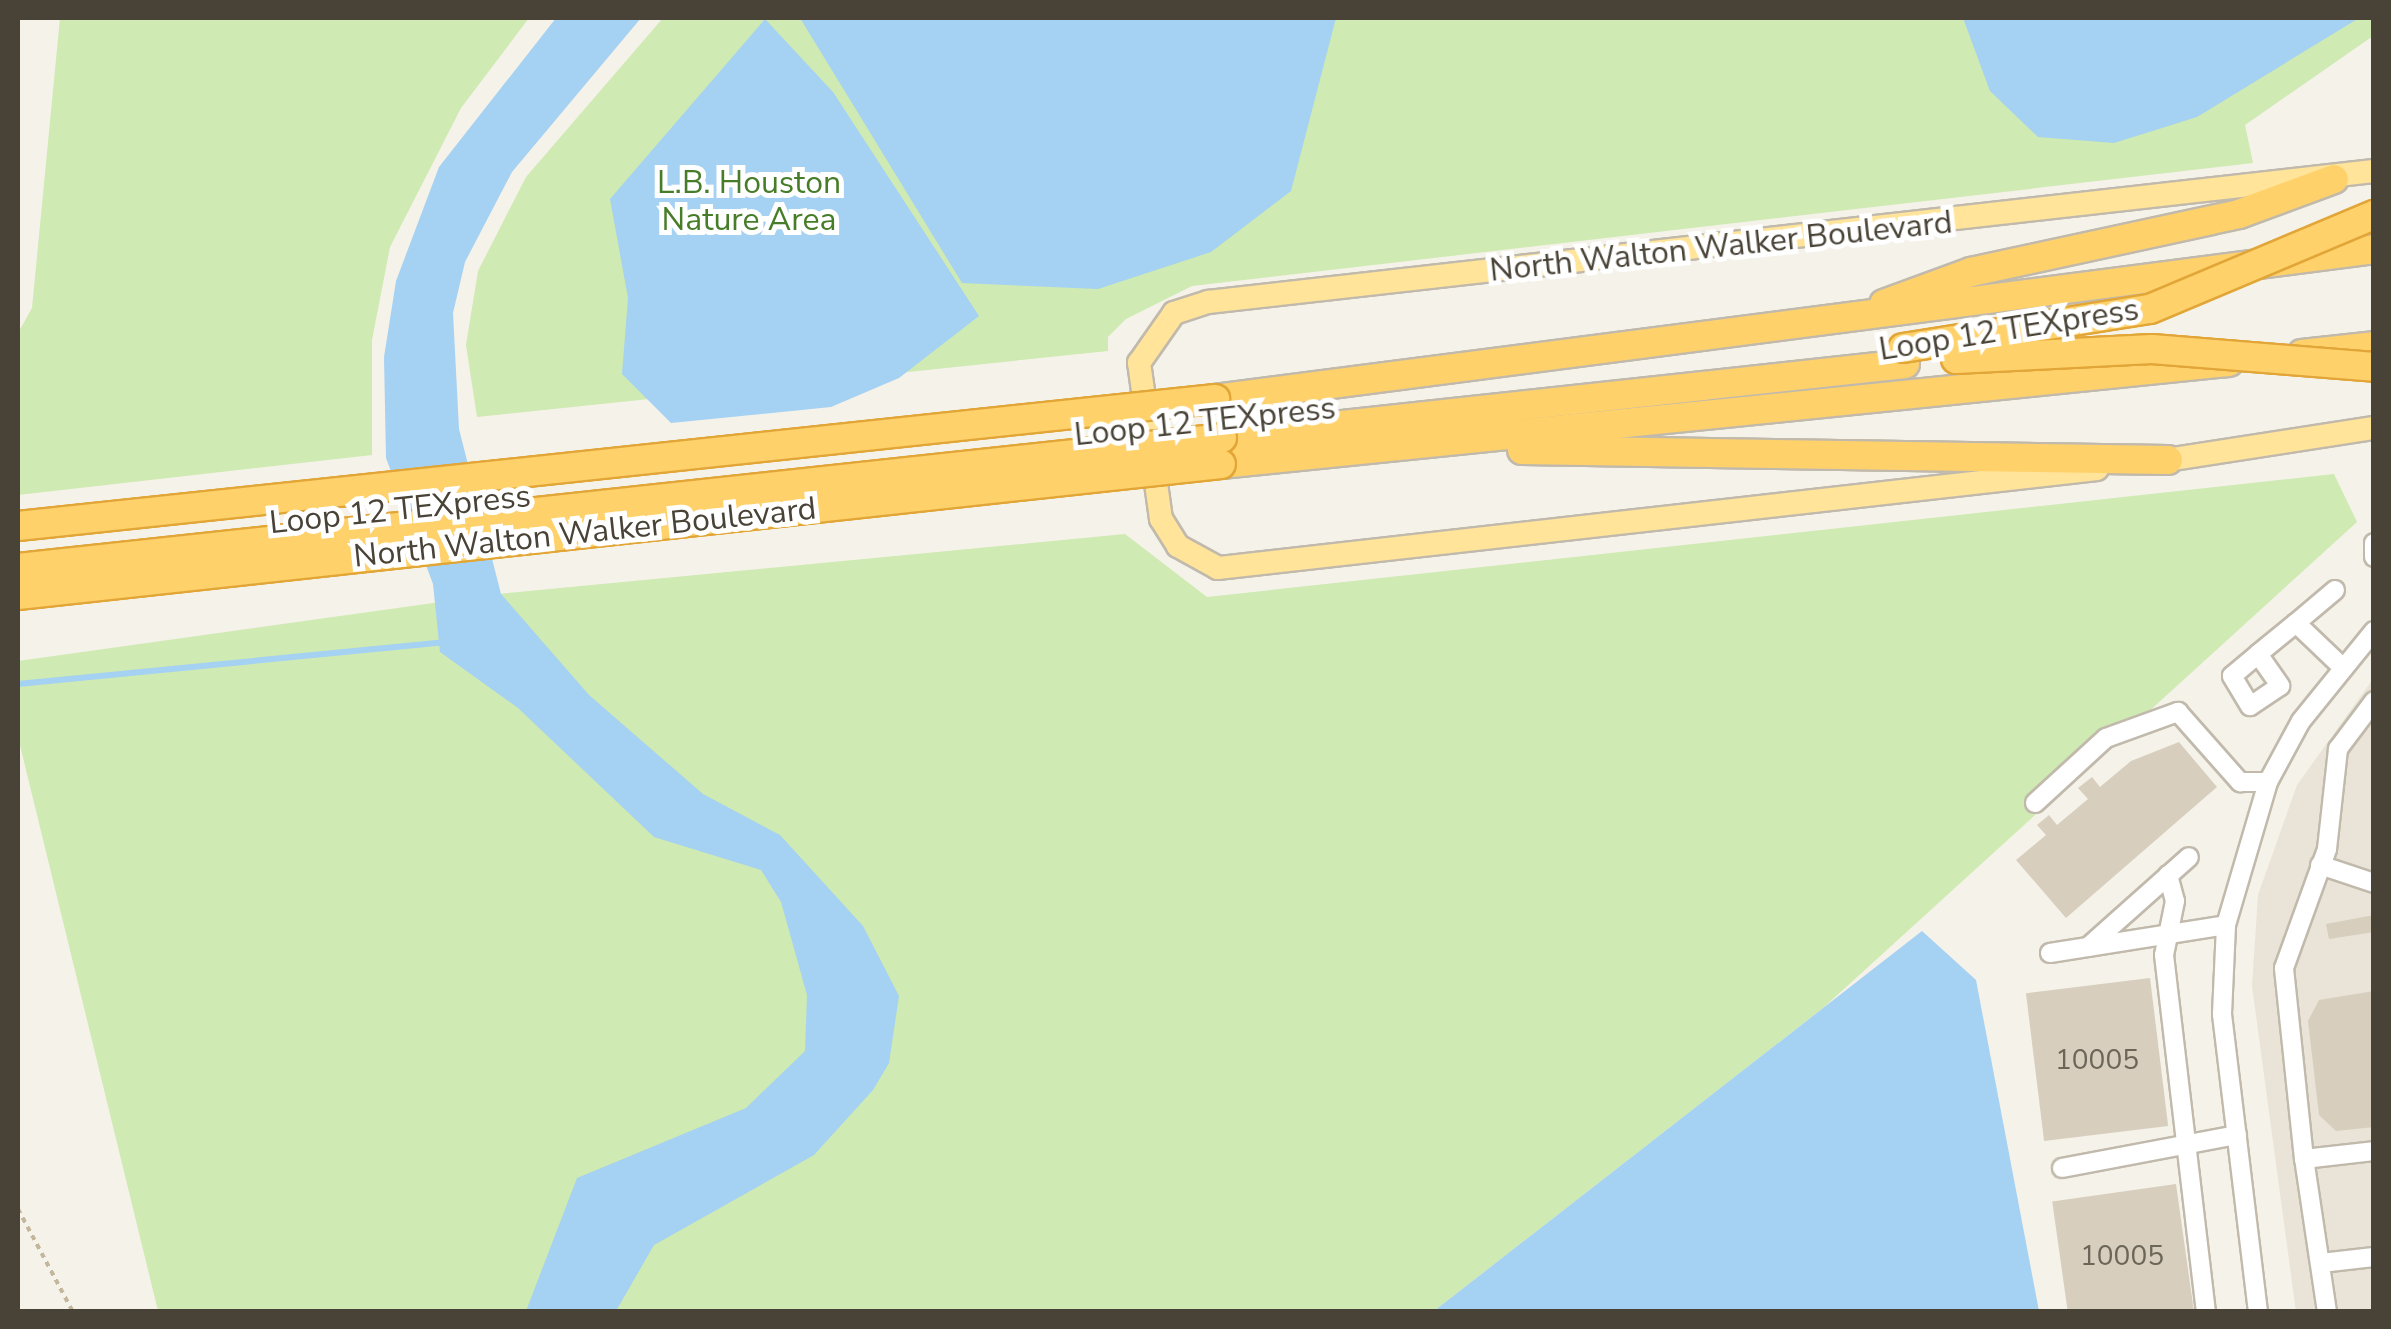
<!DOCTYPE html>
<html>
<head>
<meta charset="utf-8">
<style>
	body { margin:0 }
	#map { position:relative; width:2391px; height:1329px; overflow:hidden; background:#f5f2e9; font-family:"Nunito Sans",sans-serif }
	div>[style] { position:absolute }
	.residential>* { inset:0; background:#e9e4d7 }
	.green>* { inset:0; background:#cfeab2 }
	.water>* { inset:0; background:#a5d1f2 }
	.stream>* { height:6px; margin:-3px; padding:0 3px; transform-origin:3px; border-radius:3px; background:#a5d1f2 }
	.building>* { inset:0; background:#d7cebe; transform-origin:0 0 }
	.path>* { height:4px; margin-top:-2px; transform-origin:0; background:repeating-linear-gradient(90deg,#c3b69c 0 5px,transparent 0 10px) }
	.roads { filter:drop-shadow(2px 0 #c1baac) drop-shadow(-2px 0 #c1baac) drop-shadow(0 2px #c1baac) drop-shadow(0 -2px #c1baac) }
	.minor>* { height:18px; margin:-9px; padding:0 9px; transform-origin:9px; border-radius:9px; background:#fff }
	.major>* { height:22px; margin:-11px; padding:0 11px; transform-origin:11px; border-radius:11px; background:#ffe499 }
	.highway>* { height:28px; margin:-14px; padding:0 14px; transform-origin:14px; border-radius:14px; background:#ffd16b }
	.bridges { filter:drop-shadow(2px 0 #e1a637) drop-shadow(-2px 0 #e1a637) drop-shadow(0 2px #e1a637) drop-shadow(0 -2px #e1a637) }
	.highway-bridge>* { height:28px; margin:-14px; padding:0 14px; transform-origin:14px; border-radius:14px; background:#ffd16b }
	span { translate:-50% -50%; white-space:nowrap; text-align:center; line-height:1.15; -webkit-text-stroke:10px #fff; paint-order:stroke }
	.number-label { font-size:28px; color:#6c6659 }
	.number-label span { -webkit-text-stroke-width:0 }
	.park-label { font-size:32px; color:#477d28 }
	.street-label { font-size:32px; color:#494337 }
	.frame { position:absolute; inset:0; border:20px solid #494337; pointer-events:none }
</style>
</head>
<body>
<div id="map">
	<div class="residential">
		<i style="clip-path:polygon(2373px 679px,2373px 1311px,2296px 1312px,2252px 986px,2258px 895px,2297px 785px)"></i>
	</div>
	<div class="green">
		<i style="clip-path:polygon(60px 18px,529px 18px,461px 108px,390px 247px,372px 340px,372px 455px,18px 495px,18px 333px,32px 308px)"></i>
		<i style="clip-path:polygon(663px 18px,2373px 18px,2373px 36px,2245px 125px,2253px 163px,1192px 286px,1126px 319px,1108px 337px,1108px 351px,477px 417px,466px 345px,478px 271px,526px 177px)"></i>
		<i style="clip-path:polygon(2334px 474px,2357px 522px,1823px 1008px,1434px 1311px,158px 1311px,18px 737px,18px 661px,498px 594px,1125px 534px,1207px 597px)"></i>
	</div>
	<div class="water">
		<i style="clip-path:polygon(556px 18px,641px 18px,512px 172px,465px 262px,453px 313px,459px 429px,501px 594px,589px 695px,703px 794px,780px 835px,863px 926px,899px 996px,889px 1063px,873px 1090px,814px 1155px,654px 1245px,616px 1311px,526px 1311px,577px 1178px,746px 1108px,805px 1051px,807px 995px,781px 902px,761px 870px,654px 837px,518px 708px,440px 652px,433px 584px,386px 458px,384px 357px,396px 281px,439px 167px)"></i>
		<i style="clip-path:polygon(800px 18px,1336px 18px,1291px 191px,1211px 252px,1098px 289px,962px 283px)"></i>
		<i style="clip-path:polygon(1963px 18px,2359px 18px,2197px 117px,2114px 143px,2038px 137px,1990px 91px)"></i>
		<i style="clip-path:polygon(765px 19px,833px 92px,979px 316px,899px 378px,831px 407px,671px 423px,622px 374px,628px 298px,610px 199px)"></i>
		<i style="clip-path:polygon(1922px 931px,1976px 980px,2039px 1311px,1434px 1311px)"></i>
	</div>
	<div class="stream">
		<i style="left:18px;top:684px;width:428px;rotate:-5.6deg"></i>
	</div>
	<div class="building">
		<i style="clip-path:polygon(2179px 742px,2217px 787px,2066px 918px,2016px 860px,2046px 835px,2037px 825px,2049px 815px,2057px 825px,2088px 799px,2078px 788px,2092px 777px,2100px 787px,2131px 761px)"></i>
		<i style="clip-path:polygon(2374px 915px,2374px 932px,2329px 939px,2326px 924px)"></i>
		<i style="left:2150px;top:978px;width:149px;height:125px;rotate:83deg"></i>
		<i style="clip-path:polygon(2374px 991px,2374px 1127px,2336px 1131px,2319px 1115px,2308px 1021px,2319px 1000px)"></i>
		<i style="left:2176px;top:1184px;width:129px;height:125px;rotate:82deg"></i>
	</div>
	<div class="path">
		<i style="left:18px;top:1209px;width:117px;rotate:61.9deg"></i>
	</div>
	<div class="roads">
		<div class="minor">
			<i style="left:2374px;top:543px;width:14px;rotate:90deg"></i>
			<i style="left:2296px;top:623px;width:62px;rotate:43.7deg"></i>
			<i style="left:2258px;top:654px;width:39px;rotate:55deg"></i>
			<i style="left:2280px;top:686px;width:36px;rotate:146deg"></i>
			<i style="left:2250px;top:706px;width:35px;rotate:-121deg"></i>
			<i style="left:2232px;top:676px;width:34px;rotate:-40deg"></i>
			<i style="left:2258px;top:654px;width:49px;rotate:-39.2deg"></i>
			<i style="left:2296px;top:623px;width:51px;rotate:-40.2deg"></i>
			<i style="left:2035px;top:803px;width:96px;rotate:-42.5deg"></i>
			<i style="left:2106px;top:738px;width:77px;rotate:-19.9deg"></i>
			<i style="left:2178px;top:712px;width:94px;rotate:48.5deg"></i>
			<i style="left:2240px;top:782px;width:28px"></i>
			<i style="left:2320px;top:865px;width:57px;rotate:18.4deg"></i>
			<i style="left:2168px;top:875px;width:27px;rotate:75deg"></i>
			<i style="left:2175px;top:901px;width:55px;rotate:101.5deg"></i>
			<i style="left:2164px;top:955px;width:359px;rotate:83.3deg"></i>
			<i style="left:2088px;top:947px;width:135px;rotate:-41.7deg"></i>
			<i style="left:2050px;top:953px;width:178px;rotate:-9deg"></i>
			<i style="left:2304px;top:1159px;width:192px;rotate:-96deg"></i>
			<i style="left:2284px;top:968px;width:127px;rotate:-70.1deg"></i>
			<i style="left:2327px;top:849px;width:101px;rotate:-83.7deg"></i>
			<i style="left:2338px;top:749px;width:60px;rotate:-53.1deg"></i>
			<i style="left:2062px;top:1168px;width:178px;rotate:-10.7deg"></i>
			<i style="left:2321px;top:1263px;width:53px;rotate:-6.5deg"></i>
			<i style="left:2258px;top:1312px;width:300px;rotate:-96.9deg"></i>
			<i style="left:2222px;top:1014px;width:89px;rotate:-87.4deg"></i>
			<i style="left:2226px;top:925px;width:149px;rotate:-73.6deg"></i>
			<i style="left:2268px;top:782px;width:69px;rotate:-61.6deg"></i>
			<i style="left:2301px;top:721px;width:116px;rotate:-51deg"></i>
			<i style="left:2327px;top:1312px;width:155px;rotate:-98.5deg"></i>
			<i style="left:2304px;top:1159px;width:70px;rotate:-6.5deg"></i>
		</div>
		<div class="major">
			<i style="left:2154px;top:462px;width:223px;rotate:-8.8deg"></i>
			<i style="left:2097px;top:469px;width:885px;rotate:173.57deg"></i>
			<i style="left:1218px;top:568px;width:46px;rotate:-151.2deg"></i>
			<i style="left:1178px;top:546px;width:32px;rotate:-122deg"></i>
			<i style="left:1161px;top:519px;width:158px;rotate:-98deg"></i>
			<i style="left:1139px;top:363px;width:61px;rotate:-55deg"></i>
			<i style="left:1174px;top:313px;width:36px;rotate:-18deg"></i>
			<i style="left:1208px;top:302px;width:1173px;rotate:-6.41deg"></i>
		</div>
		<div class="highway">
			<i style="left:1884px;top:304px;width:93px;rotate:-20.2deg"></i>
			<i style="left:1971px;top:272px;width:274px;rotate:-12.2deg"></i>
			<i style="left:2239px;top:214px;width:101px;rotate:-20.2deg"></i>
			<i style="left:2302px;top:354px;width:72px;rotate:-6.3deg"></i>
			<i style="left:1215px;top:399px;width:1169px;rotate:-7.37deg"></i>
			<i style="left:1222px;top:438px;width:687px;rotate:-6.18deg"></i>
			<i style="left:1522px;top:450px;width:646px;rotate:0.89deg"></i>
			<i style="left:1221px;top:464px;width:1013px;rotate:-5.78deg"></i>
		</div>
	</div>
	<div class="bridges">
		<div class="highway-bridge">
			<i style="left:1903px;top:348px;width:250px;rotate:-9deg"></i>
			<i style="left:2150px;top:309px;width:243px;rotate:-22.8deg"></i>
			<i style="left:1956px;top:359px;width:196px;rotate:-2.9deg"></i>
			<i style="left:2152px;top:349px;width:223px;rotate:4.6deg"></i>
			<i style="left:18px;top:526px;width:1204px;rotate:-6.06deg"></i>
			<i style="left:18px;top:568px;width:1211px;rotate:-6.16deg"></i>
			<i style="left:18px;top:595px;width:1210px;rotate:-6.21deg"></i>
		</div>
	</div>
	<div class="number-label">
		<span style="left:2097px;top:1060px">10005</span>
		<span style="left:2122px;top:1256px">10005</span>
	</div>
	<div class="park-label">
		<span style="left:749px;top:202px">L.B. Houston<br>Nature Area</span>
	</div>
	<div class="street-label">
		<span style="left:1721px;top:247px;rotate:-6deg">North Walton Walker Boulevard</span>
		<span style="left:2009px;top:330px;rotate:-9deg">Loop 12 TEXpress</span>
		<span style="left:1205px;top:422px;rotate:-6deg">Loop 12 TEXpress</span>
		<span style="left:400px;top:510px;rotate:-6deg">Loop 12 TEXpress</span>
		<span style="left:585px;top:533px;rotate:-6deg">North Walton Walker Boulevard</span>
	</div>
	<div class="frame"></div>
</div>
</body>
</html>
